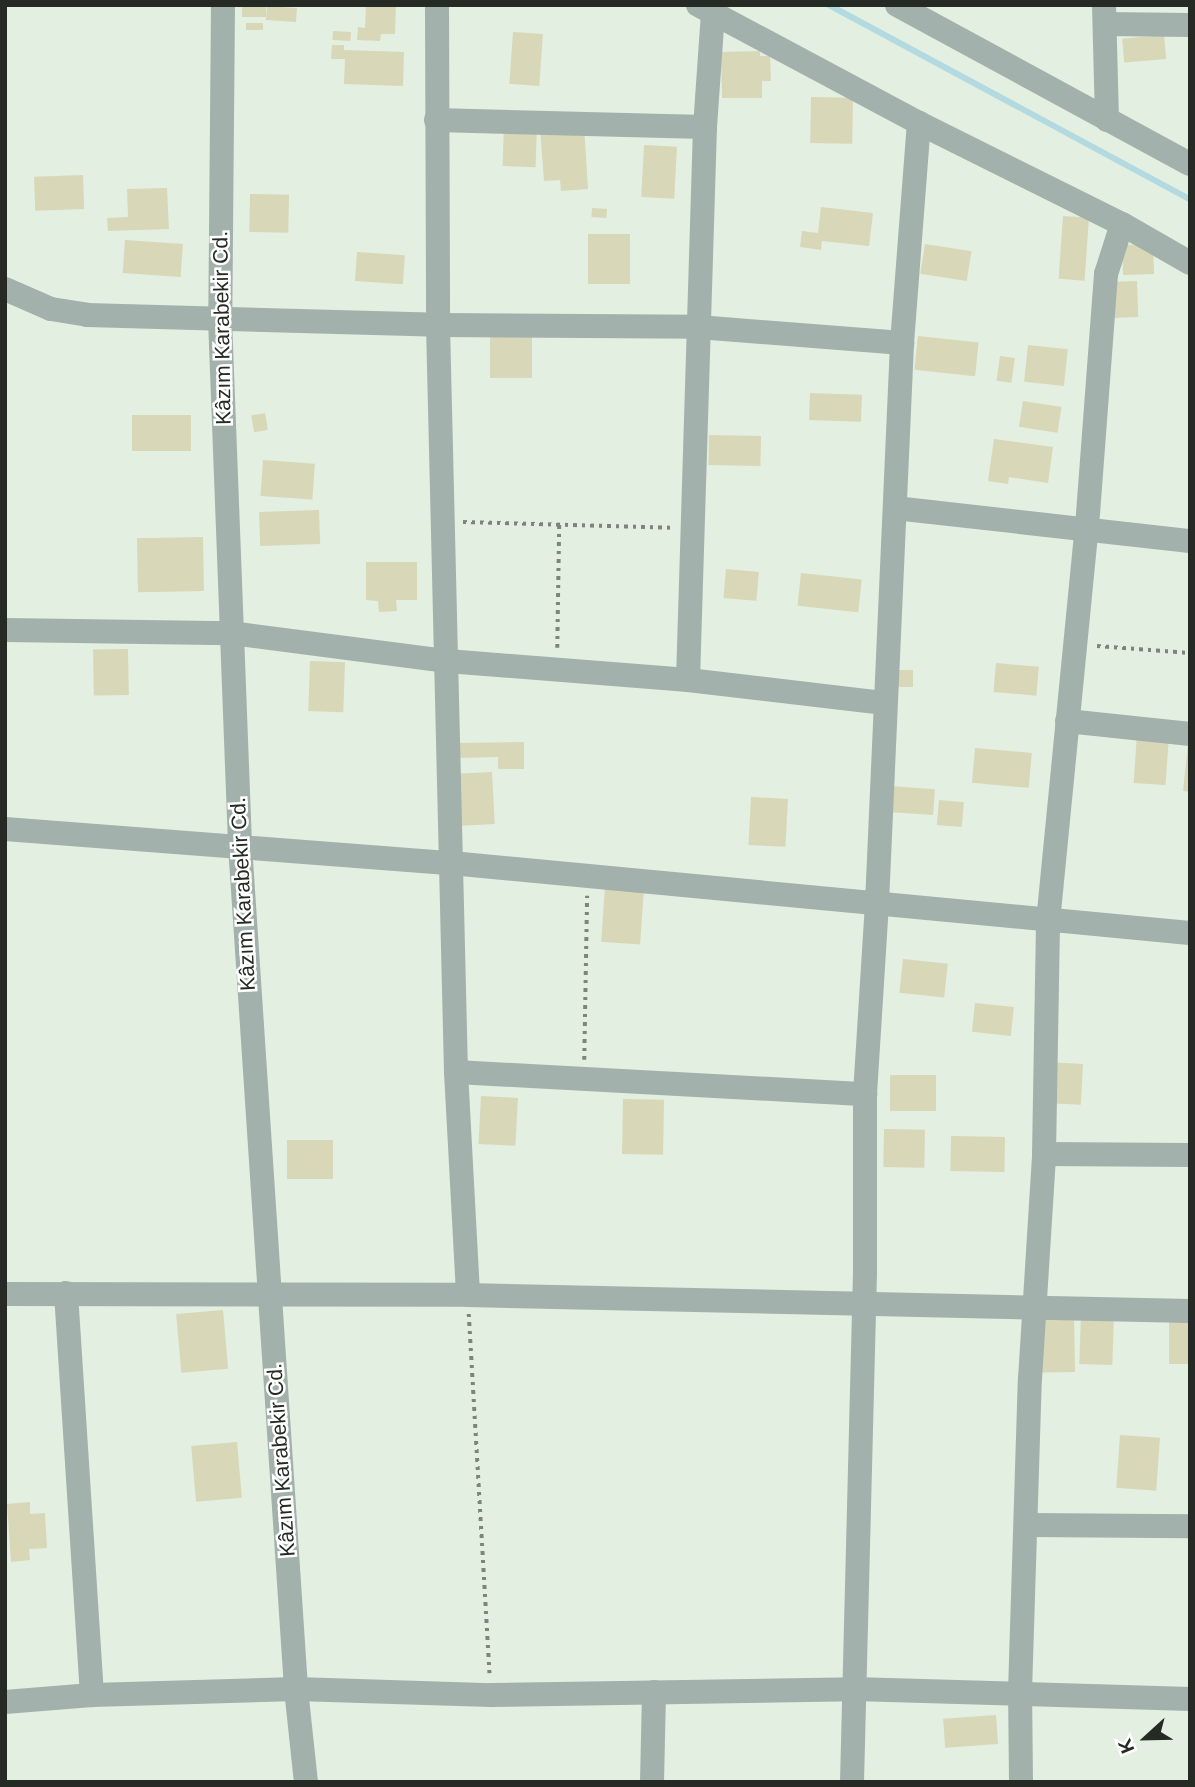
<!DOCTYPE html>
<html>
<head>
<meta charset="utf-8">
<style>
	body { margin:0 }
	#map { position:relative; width:1195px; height:1787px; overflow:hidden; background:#e3efe0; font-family:Arial,sans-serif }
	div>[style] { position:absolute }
	.stream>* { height:6px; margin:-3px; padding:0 3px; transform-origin:3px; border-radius:3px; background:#b2dae0 }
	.building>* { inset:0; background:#d8d7b7; transform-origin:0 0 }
	.path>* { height:3.5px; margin-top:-1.75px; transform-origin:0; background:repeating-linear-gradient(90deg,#7d857b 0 3.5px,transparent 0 8.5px) }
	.minor>* { height:24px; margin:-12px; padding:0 12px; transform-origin:12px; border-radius:12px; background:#a2b1ac }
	span { translate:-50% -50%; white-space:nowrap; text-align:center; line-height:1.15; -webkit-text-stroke:5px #fff; paint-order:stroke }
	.street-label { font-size:21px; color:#252a24 }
	.frame { position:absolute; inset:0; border:7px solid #252a24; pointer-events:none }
	.north { position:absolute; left:1111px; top:1703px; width:70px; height:70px; -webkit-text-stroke:5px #fff; paint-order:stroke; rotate:248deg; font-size:19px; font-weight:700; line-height:28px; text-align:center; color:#252a24 }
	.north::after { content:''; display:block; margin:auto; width:24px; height:32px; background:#252a24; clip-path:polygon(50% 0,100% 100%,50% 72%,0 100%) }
</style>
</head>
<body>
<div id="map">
	<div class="stream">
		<i style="left:829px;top:5px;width:410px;rotate:28.3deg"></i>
	</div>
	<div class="building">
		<i style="left:242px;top:5px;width:24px;height:12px"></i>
		<i style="clip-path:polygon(366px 5px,396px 5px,395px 34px,381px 34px,380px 41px,357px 40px,358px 27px,365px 28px)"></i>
		<i style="left:267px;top:6px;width:30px;height:14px;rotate:4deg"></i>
		<i style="left:246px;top:23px;width:17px;height:7px"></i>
		<i style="left:333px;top:31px;width:18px;height:9px;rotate:3deg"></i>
		<i style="left:513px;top:32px;width:30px;height:52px;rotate:4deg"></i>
		<i style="left:1164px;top:35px;width:24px;height:42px;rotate:85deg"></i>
		<i style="clip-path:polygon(332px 45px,344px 45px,344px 50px,404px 52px,403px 86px,344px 84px,345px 59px,331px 59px)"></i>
		<i style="clip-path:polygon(760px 51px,760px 56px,770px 56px,771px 81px,762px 81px,762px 98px,722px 98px,721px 52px)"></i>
		<i style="left:811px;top:97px;width:42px;height:46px;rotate:1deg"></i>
		<i style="left:504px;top:125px;width:33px;height:41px;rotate:2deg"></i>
		<i style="clip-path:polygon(584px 126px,588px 189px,561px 191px,560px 180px,544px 181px,540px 128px)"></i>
		<i style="left:644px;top:145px;width:33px;height:52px;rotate:3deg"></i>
		<i style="left:83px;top:175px;width:34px;height:49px;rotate:88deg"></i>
		<i style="clip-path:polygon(167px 188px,169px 229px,108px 231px,107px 218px,128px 217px,127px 189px)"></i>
		<i style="left:250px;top:194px;width:39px;height:38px;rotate:1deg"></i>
		<i style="clip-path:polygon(821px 207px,873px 213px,869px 246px,822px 241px,821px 250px,800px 247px,802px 231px,818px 233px)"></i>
		<i style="left:592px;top:208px;width:15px;height:9px;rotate:4deg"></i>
		<i style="left:1063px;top:216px;width:26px;height:63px;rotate:4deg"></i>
		<i style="left:588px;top:234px;width:42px;height:50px"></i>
		<i style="left:125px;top:240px;width:58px;height:33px;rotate:4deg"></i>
		<i style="left:925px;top:244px;width:47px;height:30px;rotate:9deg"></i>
		<i style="left:1153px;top:244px;width:30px;height:31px;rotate:88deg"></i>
		<i style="left:357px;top:252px;width:48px;height:29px;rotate:4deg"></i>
		<i style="left:1137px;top:281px;width:36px;height:29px;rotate:88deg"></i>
		<i style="left:490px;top:332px;width:42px;height:46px"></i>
		<i style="left:918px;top:336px;width:61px;height:34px;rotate:6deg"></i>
		<i style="left:1028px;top:345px;width:40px;height:37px;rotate:6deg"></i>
		<i style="left:1000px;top:356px;width:15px;height:25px;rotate:8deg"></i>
		<i style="left:810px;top:393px;width:52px;height:27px;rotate:2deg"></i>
		<i style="left:1023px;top:401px;width:39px;height:26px;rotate:9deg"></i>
		<i style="left:265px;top:413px;width:17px;height:14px;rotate:80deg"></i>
		<i style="left:191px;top:415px;width:36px;height:59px;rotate:90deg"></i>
		<i style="left:709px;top:435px;width:52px;height:30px;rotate:1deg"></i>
		<i style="clip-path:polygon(994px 439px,1053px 447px,1048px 483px,1009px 477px,1008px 484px,988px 481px)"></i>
		<i style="left:263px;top:460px;width:52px;height:36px;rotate:4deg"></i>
		<i style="left:319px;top:510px;width:34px;height:60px;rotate:88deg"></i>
		<i style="left:203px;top:537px;width:54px;height:66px;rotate:89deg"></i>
		<i style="clip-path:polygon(366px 562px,417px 562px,417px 600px,396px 600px,397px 611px,379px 612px,378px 601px,366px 600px)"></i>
		<i style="left:726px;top:569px;width:33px;height:29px;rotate:5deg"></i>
		<i style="left:801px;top:573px;width:61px;height:33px;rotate:6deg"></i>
		<i style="left:128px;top:649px;width:46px;height:35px;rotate:89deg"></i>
		<i style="left:310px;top:661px;width:35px;height:50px;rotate:2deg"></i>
		<i style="left:996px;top:663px;width:43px;height:29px;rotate:5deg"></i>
		<i style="left:895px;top:670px;width:18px;height:17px"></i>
		<i style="left:1137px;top:734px;width:32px;height:49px;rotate:4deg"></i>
		<i style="clip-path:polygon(524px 742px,524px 769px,498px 769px,498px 757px,456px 758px,456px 743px)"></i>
		<i style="clip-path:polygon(1188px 744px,1190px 744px,1190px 792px,1183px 791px)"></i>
		<i style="left:975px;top:748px;width:57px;height:35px;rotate:5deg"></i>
		<i style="left:492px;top:772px;width:52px;height:34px;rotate:87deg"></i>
		<i style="left:890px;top:786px;width:45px;height:26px;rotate:4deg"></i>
		<i style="left:751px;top:797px;width:37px;height:48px;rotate:3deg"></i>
		<i style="left:939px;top:800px;width:25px;height:25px;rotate:5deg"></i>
		<i style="left:605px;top:887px;width:39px;height:55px;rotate:4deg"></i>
		<i style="left:903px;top:959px;width:45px;height:34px;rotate:6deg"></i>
		<i style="left:975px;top:1003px;width:39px;height:29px;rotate:6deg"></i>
		<i style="left:1047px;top:1062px;width:36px;height:41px;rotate:3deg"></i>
		<i style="left:936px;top:1075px;width:36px;height:46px;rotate:90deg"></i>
		<i style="left:481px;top:1096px;width:37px;height:48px;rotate:3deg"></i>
		<i style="left:623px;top:1099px;width:41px;height:55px;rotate:1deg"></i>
		<i style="left:884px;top:1129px;width:41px;height:38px;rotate:1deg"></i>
		<i style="left:951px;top:1136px;width:54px;height:35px;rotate:1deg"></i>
		<i style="left:287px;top:1140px;width:46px;height:39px"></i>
		<i style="left:223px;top:1310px;width:59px;height:47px;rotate:85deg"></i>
		<i style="left:1169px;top:1313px;width:21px;height:51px"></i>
		<i style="left:1074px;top:1314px;width:58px;height:34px;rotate:89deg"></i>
		<i style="left:1081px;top:1315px;width:33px;height:49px;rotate:2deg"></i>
		<i style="left:1120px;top:1435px;width:40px;height:53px;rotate:4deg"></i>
		<i style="left:237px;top:1442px;width:56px;height:46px;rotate:85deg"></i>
		<i style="clip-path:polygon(30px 1502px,30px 1514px,45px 1513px,47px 1548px,29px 1549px,30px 1560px,11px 1562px,7px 1504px)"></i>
		<i style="left:996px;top:1715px;width:29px;height:53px;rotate:86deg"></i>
	</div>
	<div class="path">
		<i style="left:463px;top:522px;width:209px;rotate:1.6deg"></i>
		<i style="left:1097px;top:646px;width:93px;rotate:4.3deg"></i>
		<i style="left:557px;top:648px;width:124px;rotate:-89.1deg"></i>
		<i style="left:584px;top:1060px;width:164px;rotate:-89deg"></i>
		<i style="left:469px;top:1314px;width:360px;rotate:86.7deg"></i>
	</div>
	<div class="minor">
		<i style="left:223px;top:5px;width:314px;rotate:90.5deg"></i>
		<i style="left:220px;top:319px;width:526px;rotate:87.82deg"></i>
		<i style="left:240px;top:845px;width:846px;rotate:86.2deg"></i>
		<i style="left:296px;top:1689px;width:94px;rotate:83.9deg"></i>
		<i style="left:437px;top:5px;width:320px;rotate:89.8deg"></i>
		<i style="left:438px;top:325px;width:747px;rotate:88.62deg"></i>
		<i style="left:456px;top:1072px;width:223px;rotate:86.9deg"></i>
		<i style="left:698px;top:5px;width:251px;rotate:28.1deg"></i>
		<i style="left:919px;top:123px;width:227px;rotate:26.5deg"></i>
		<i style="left:1122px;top:224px;width:78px;rotate:29.8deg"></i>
		<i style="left:897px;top:5px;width:333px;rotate:28.5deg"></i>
		<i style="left:1104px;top:5px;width:115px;rotate:88.5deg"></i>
		<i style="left:1105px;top:24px;width:85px;rotate:0.7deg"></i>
		<i style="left:436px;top:120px;width:269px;rotate:1.5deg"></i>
		<i style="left:5px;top:289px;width:50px;rotate:23.5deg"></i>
		<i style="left:51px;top:309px;width:36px;rotate:9deg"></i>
		<i style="left:87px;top:315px;width:351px;rotate:1.6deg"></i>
		<i style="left:438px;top:325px;width:260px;rotate:0.4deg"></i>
		<i style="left:698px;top:327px;width:205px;rotate:4.5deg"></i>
		<i style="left:895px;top:508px;width:297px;rotate:6.4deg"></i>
		<i style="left:5px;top:630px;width:226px;rotate:0.8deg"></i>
		<i style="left:231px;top:633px;width:218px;rotate:7.4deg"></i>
		<i style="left:447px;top:661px;width:242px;rotate:4.5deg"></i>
		<i style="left:688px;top:680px;width:198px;rotate:6.7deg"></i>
		<i style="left:688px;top:680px;width:553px;rotate:-88.24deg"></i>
		<i style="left:705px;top:127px;width:113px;rotate:-86deg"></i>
		<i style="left:1067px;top:721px;width:124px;rotate:6deg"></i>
		<i style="left:5px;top:829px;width:447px;rotate:4.4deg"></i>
		<i style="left:451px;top:863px;width:742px;rotate:5.41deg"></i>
		<i style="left:456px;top:1072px;width:410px;rotate:3.1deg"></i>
		<i style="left:1044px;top:1154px;width:146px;rotate:0.4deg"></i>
		<i style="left:66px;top:1293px;width:403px;rotate:86.3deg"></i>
		<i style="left:5px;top:1294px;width:463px;rotate:0.1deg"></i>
		<i style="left:468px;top:1295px;width:722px;rotate:1.27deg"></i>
		<i style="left:1028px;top:1525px;width:162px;rotate:0.4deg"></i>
		<i style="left:5px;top:1702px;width:87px;rotate:-4.6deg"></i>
		<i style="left:92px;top:1695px;width:204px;rotate:-1.7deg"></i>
		<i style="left:296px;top:1689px;width:195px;rotate:1.8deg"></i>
		<i style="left:491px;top:1695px;width:363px;rotate:-0.9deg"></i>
		<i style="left:854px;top:1689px;width:336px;rotate:1.7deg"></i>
		<i style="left:652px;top:1782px;width:90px;rotate:-88.7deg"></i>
		<i style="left:852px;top:1782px;width:509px;rotate:-88.54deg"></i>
		<i style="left:865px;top:1273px;width:179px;rotate:-90deg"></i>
		<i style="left:865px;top:1094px;width:191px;rotate:-86.4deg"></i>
		<i style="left:877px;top:903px;width:561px;rotate:-87.44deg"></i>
		<i style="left:902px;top:343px;width:221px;rotate:-85.6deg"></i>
		<i style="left:1021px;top:1782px;width:90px;rotate:-90.6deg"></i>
		<i style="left:1020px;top:1692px;width:313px;rotate:-88.2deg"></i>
		<i style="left:1030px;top:1379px;width:225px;rotate:-86.4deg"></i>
		<i style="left:1044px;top:1154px;width:232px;rotate:-89deg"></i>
		<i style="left:1048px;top:922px;width:397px;rotate:-84.4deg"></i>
		<i style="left:1087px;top:527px;width:254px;rotate:-85.7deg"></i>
		<i style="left:1106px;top:274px;width:52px;rotate:-72.3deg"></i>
	</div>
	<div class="street-label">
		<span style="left:222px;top:328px;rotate:-91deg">Kâzım Karabekir Cd.</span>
		<span style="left:243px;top:894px;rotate:-93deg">Kâzım Karabekir Cd.</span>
		<span style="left:281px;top:1460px;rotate:-94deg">Kâzım Karabekir Cd.</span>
	</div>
	<div class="frame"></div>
	<div class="north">K</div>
</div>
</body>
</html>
